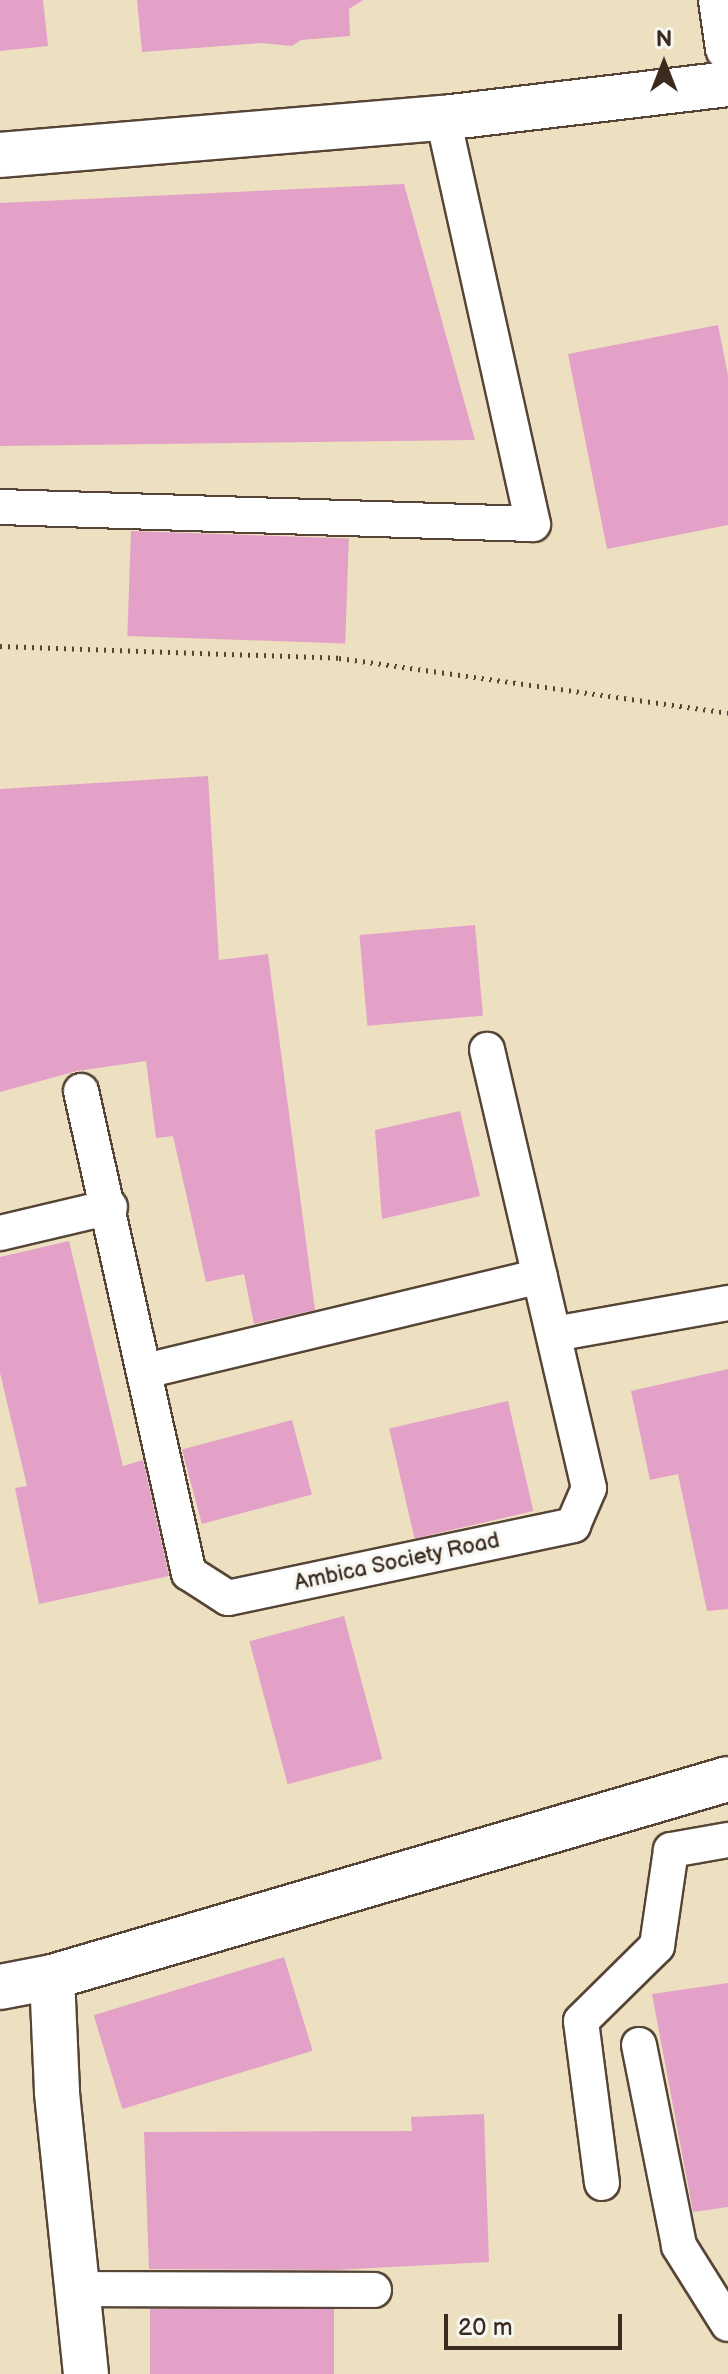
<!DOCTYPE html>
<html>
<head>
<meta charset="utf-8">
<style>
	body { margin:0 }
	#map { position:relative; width:728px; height:2374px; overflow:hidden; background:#ece0c0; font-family:"Balsamiq Sans",sans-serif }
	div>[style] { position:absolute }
	.building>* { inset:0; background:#e3a1c7; transform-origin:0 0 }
	.path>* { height:5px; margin-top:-2.5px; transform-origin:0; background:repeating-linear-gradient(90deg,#564536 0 2px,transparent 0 8px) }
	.roads { filter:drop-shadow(2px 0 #564536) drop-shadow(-2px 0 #564536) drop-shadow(0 2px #564536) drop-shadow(0 -2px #564536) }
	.lane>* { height:34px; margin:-17px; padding:0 17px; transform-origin:17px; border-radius:17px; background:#fff }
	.street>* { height:44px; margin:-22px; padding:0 22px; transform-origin:22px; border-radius:22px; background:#fff }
	.primary>* { height:44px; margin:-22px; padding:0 22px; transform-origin:22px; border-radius:22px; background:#fff }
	span { translate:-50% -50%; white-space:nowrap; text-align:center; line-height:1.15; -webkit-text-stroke:7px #f6f6f2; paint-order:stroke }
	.street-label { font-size:22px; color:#3b2a1e }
	.north { position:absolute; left:624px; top:24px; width:80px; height:80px; -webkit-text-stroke:6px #f6f6f2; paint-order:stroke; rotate:0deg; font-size:22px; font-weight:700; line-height:32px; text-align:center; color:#3b2a1e }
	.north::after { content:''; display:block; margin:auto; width:28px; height:36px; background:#3b2a1e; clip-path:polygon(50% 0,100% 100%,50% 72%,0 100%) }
	.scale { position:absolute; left:444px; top:2314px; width:178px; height:36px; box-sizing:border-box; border:4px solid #3b2a1e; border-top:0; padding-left:10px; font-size:24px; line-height:28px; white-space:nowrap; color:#3b2a1e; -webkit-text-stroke:6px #f6f6f2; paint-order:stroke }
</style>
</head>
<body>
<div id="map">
	<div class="building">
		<i style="clip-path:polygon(0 0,43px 0,48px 46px,0 51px)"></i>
		<i style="clip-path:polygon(137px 0,363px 0,349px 9px,350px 36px,301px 40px,292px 46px,261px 43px,142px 52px)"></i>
		<i style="clip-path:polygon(404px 184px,475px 440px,0 446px,0 203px)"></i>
		<i style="clip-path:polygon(718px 325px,728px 375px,728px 525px,607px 549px,568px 354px)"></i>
		<i style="left:131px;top:531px;width:218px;height:105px;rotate:2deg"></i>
		<i style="clip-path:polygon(208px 776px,219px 960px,268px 954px,315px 1310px,254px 1324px,244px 1274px,206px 1282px,173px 1136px,156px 1138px,146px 1061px,77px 1071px,0 1092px,0 789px)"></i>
		<i style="left:475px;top:925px;width:91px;height:116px;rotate:85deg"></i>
		<i style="clip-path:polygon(460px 1111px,480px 1196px,382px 1219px,375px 1130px)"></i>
		<i style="clip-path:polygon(69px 1241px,123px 1466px,143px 1460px,169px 1576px,39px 1604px,15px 1488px,27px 1486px,0 1373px,0 1257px)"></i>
		<i style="clip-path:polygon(728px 1369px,728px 1609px,707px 1611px,678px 1474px,650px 1480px,631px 1391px)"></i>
		<i style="left:508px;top:1401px;width:113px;height:122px;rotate:77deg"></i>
		<i style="left:292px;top:1420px;width:77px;height:114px;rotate:75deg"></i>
		<i style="left:344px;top:1616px;width:148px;height:98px;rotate:75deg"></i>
		<i style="left:284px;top:1957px;width:98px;height:199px;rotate:73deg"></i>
		<i style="clip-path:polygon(728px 1983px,728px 2207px,693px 2212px,652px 1994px)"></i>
		<i style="clip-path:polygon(484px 2114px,489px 2262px,333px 2270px,149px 2269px,144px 2132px,412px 2131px,411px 2117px)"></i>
		<i style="left:150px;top:2309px;width:184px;height:65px"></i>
	</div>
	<div class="path">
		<i style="left:0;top:646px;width:339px;rotate:2deg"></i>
		<i style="left:339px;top:658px;width:393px;rotate:8deg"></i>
	</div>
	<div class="roads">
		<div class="lane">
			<i style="left:0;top:507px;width:533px;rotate:1.83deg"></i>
			<i style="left:533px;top:524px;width:416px;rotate:-102.5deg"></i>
			<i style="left:81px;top:1091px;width:494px;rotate:77.4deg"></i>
			<i style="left:189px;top:1573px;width:46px;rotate:32.7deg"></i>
			<i style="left:228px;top:1598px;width:353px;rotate:-11.9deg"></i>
			<i style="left:573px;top:1525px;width:40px;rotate:-66.6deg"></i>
			<i style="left:589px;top:1488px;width:450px;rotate:-103.1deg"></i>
			<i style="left:0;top:1233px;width:113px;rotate:-13.3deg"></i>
			<i style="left:554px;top:1334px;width:177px;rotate:-10.1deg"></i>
			<i style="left:145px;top:1371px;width:406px;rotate:-13.5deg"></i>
			<i style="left:639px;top:2045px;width:205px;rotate:78.7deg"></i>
			<i style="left:679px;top:2246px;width:92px;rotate:57.9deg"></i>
			<i style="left:602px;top:2183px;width:163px;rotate:-97.4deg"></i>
			<i style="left:581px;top:2021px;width:107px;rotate:-44.6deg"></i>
			<i style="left:657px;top:1946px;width:97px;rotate:-81.7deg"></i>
			<i style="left:671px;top:1850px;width:58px;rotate:-10deg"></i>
			<i style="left:78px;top:2289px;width:296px;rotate:0.2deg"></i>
		</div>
		<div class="street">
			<i style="left:0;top:155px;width:445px;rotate:-4.8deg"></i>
			<i style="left:443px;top:118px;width:287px;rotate:-6.8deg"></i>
			<i style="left:0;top:1987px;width:53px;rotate:-10.9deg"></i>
			<i style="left:86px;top:2374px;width:284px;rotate:-95.9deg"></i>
			<i style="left:57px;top:2091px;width:114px;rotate:-92.5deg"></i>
			<i style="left:52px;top:1977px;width:704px;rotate:-16.33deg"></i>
		</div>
		<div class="primary">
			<i style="left:721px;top:0;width:49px;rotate:81.9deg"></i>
		</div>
	</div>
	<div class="street-label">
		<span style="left:397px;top:1562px;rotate:-12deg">Ambica Society Road</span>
	</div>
	<div class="north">N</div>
	<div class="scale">20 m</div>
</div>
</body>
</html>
